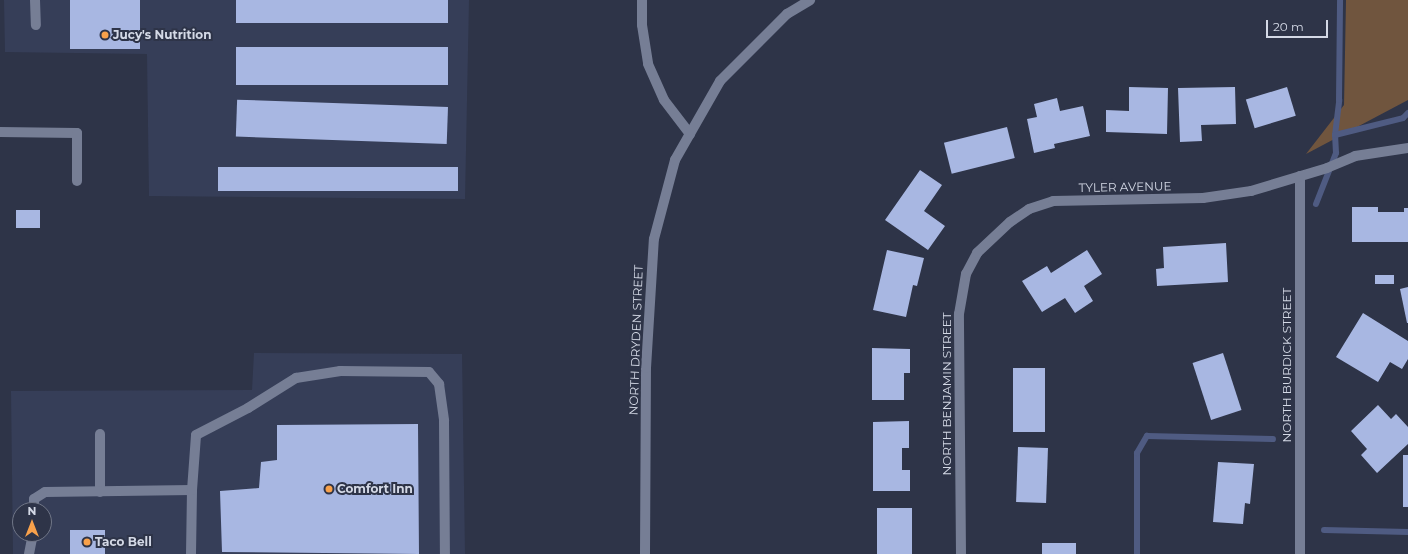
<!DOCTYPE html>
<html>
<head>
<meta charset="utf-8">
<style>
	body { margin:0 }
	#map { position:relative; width:1408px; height:554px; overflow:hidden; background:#2e3448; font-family:Montserrat,sans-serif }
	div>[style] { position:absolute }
	.built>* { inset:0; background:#363e58 }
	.green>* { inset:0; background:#70553e }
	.stream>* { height:6px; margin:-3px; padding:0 3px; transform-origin:3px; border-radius:3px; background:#4f5b82 }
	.building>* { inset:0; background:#a8b7e2; transform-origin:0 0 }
	.minor>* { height:10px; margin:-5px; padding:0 5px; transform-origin:5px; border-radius:5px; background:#767e95 }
	.dots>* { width:11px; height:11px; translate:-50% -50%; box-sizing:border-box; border:2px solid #2e3448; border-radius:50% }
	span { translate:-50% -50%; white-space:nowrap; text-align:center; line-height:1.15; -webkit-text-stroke:4px #2e3448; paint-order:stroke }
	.poi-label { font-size:12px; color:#d4d9e6; font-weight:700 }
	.left { translate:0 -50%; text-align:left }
	.street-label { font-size:12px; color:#d4d9e6 }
	.north { position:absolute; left:12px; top:502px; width:40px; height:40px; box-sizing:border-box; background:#2e3448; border:1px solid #707687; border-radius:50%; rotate:0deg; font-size:11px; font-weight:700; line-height:16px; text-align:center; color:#d4d9e6 }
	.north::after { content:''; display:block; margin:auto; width:14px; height:18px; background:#f8a14b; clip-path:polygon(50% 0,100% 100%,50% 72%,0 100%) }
	.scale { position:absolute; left:1266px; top:20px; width:62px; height:18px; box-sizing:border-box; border:2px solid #d4d9e6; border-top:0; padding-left:5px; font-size:12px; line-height:14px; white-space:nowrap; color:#d4d9e6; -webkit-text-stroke:3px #2e3448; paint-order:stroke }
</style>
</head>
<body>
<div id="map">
	<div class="built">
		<i style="clip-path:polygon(4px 0,469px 0,465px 199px,149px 196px,147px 54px,5px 52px)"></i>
		<i style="clip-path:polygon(evenodd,254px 353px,462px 354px,465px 554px,13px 554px,11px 391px,252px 390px,254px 353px,20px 510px,44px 510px,44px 534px,20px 534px,20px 510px)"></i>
	</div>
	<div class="green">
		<i style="clip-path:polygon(1346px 0,1408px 0,1408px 100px,1306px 154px,1344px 105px)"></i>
	</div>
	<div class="stream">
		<i style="left:1335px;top:135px;width:35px;rotate:-83deg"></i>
		<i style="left:1339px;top:100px;width:100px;rotate:-89.4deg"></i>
		<i style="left:1316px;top:204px;width:55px;rotate:-68.6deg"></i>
		<i style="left:1336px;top:153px;width:18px;rotate:-93deg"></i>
		<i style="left:1335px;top:135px;width:70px;rotate:-14deg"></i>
		<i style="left:1403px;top:118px;width:7px;rotate:-45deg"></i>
		<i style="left:1324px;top:530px;width:84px;rotate:1.4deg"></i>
		<i style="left:1137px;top:554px;width:101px;rotate:-90deg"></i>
		<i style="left:1137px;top:453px;width:20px;rotate:-60deg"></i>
		<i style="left:1147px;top:436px;width:126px;rotate:1.4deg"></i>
	</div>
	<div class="building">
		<i style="left:70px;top:0;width:70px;height:49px"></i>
		<i style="left:236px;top:0;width:212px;height:23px"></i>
		<i style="left:448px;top:47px;width:38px;height:212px;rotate:90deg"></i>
		<i style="clip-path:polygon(1129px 87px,1168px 88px,1167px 134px,1106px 132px,1106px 110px,1129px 111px)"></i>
		<i style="clip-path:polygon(1235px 87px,1236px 124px,1201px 125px,1202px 141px,1180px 142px,1178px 88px)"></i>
		<i style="left:1287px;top:87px;width:30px;height:43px;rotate:73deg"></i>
		<i style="clip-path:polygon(1057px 98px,1060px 111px,1083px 106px,1090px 136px,1054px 144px,1055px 148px,1034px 153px,1027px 119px,1037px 117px,1034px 104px)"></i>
		<i style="left:448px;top:107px;width:37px;height:211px;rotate:92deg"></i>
		<i style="left:1007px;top:127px;width:32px;height:65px;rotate:76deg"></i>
		<i style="left:218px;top:167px;width:240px;height:24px"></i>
		<i style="clip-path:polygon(920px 170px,942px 185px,924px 211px,945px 226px,928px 250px,885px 220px)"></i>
		<i style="clip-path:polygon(1352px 207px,1378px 207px,1378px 212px,1404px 212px,1404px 208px,1408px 208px,1408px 242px,1352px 242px)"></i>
		<i style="left:40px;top:210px;width:18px;height:24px;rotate:90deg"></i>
		<i style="clip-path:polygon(1226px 243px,1228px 282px,1157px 286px,1156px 269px,1164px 268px,1163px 247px)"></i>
		<i style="clip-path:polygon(887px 250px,924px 258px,917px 286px,913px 285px,906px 317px,873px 310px)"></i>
		<i style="clip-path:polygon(1087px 250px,1102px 274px,1084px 286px,1093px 301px,1075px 313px,1065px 298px,1042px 312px,1022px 281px,1047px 266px,1051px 273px)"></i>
		<i style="left:1375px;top:275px;width:19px;height:9px"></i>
		<i style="clip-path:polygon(1408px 287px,1408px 323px,1407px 323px,1400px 289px)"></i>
		<i style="clip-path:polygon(1363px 313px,1408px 341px,1408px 359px,1402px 369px,1390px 362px,1378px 382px,1336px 357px)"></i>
		<i style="clip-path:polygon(872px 348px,910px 349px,910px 373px,904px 373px,904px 400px,872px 400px)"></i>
		<i style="left:1223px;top:353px;width:60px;height:32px;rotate:72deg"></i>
		<i style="left:1013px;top:368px;width:32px;height:64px"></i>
		<i style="clip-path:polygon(1378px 405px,1391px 419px,1396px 414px,1408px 427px,1408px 444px,1377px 473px,1361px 455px,1367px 449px,1351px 431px)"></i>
		<i style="clip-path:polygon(909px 421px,909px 448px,902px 448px,902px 470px,910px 470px,910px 491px,873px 491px,873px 422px)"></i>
		<i style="clip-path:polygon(418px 424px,419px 554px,222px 552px,220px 491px,259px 488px,261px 462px,277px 460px,277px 425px)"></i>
		<i style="left:1018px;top:447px;width:30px;height:55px;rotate:2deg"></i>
		<i style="left:1403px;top:455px;width:5px;height:52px"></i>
		<i style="clip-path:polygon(1218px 462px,1254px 464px,1250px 504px,1245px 503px,1243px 524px,1213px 522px)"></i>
		<i style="left:877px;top:508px;width:35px;height:46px"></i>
		<i style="left:70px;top:530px;width:35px;height:24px"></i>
		<i style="left:1076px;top:543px;width:11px;height:34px;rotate:90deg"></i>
	</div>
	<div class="minor">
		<i style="left:35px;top:0;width:25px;rotate:88deg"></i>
		<i style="left:642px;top:0;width:25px;rotate:90deg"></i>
		<i style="left:642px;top:25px;width:39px;rotate:81deg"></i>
		<i style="left:648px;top:64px;width:39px;rotate:66deg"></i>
		<i style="left:664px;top:100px;width:43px;rotate:52.6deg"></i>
		<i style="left:0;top:132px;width:77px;rotate:0.7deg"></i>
		<i style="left:77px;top:133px;width:48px;rotate:90deg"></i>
		<i style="left:1300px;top:176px;width:378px;rotate:90deg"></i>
		<i style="left:100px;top:434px;width:58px;rotate:90deg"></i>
		<i style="left:34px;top:510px;width:11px;rotate:-90deg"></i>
		<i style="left:34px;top:499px;width:13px;rotate:-32deg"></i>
		<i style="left:45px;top:492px;width:147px;rotate:-0.8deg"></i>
		<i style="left:29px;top:554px;width:20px;rotate:-79deg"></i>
		<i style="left:191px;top:554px;width:64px;rotate:-89.1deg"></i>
		<i style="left:192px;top:490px;width:55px;rotate:-85.8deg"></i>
		<i style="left:196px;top:435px;width:59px;rotate:-27.4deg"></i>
		<i style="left:248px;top:408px;width:57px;rotate:-32deg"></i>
		<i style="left:296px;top:378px;width:45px;rotate:-9deg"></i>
		<i style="left:340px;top:371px;width:89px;rotate:0.6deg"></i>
		<i style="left:429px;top:372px;width:16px;rotate:50deg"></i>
		<i style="left:439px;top:384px;width:37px;rotate:82deg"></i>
		<i style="left:444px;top:421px;width:133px;rotate:89.6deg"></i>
		<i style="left:645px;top:554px;width:186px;rotate:-89.7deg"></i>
		<i style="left:646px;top:368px;width:129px;rotate:-86.5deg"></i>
		<i style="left:654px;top:239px;width:82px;rotate:-75.1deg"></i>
		<i style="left:675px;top:160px;width:91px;rotate:-60.3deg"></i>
		<i style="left:720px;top:81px;width:95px;rotate:-45deg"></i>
		<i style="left:787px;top:14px;width:27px;rotate:-31deg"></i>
		<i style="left:961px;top:554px;width:240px;rotate:-90.5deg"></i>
		<i style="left:959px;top:314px;width:41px;rotate:-80.1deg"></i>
		<i style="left:966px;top:274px;width:24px;rotate:-62deg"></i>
		<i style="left:977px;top:253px;width:45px;rotate:-43.2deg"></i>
		<i style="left:1010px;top:222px;width:23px;rotate:-34deg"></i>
		<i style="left:1029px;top:209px;width:25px;rotate:-18deg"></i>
		<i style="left:1053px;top:201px;width:150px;rotate:-1.1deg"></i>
		<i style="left:1203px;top:198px;width:49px;rotate:-8.3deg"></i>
		<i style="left:1251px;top:191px;width:79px;rotate:-16.8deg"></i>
		<i style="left:1327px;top:168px;width:30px;rotate:-23deg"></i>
		<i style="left:1355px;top:156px;width:54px;rotate:-8.6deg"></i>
	</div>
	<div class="dots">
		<i style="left:105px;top:35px;background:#f8a14b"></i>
		<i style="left:329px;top:489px;background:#f8a14b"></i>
		<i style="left:87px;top:542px;background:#f8a14b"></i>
	</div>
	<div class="poi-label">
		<span class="left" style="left:113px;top:35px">Jucy's Nutrition</span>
		<span class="left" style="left:337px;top:489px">Comfort Inn</span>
		<span class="left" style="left:95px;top:542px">Taco Bell</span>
	</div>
	<div class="street-label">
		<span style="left:1125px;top:187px;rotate:-1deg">TYLER AVENUE</span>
		<span style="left:636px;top:340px;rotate:-88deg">NORTH DRYDEN STREET</span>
		<span style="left:1287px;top:365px;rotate:-90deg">NORTH BURDICK STREET</span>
		<span style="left:947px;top:394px;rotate:-90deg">NORTH BENJAMIN STREET</span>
	</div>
	<div class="north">N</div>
	<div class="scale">20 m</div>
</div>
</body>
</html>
